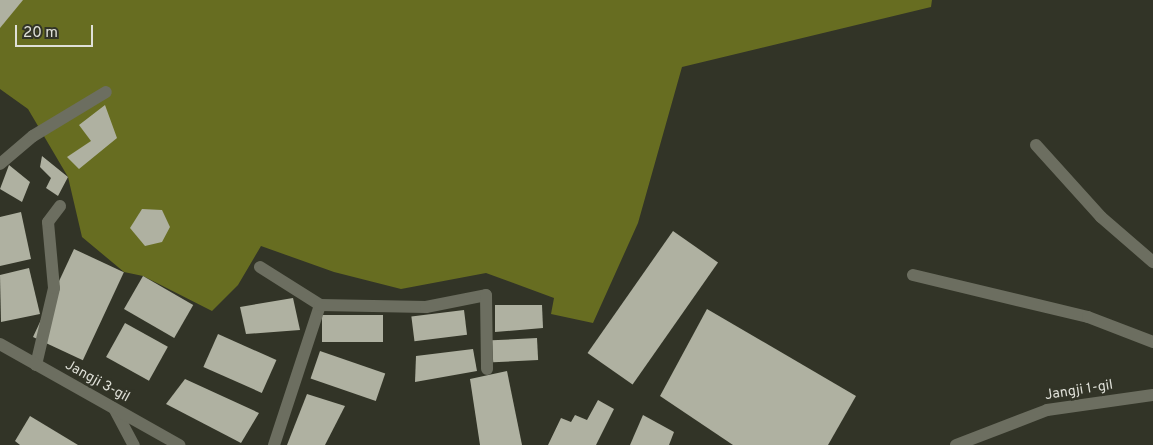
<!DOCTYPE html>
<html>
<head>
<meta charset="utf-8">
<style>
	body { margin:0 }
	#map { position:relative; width:1153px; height:445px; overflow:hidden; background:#323427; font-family:Overpass,sans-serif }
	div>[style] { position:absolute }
	.forest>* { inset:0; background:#676d21 }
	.building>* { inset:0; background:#afb1a1; transform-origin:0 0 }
	.service>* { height:12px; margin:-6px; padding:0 6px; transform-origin:6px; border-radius:6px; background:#6c6e60 }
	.minor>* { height:12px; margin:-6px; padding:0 6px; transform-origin:6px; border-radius:6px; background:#6c6e60 }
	span { translate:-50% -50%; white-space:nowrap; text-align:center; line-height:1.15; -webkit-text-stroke:5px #323427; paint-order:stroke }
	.street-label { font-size:14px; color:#dfe0d8 }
	.scale { position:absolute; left:15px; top:25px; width:78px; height:22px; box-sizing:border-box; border:2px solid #dfe0d8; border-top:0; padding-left:6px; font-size:15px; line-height:18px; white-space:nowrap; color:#dfe0d8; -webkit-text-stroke:4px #323427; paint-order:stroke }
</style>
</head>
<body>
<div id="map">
	<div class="forest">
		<i style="clip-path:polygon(0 0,932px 0,931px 7px,682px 67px,638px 223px,593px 323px,551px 314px,554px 298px,486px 273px,401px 289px,334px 272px,261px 246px,238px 285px,212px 311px,143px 276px,124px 272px,82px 237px,68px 177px,28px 109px,0 89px)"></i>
	</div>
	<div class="building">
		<i style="clip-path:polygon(0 0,23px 0,0 28px)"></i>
		<i style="clip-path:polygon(105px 105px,117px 138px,79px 169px,67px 157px,91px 141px,79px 125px)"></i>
		<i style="clip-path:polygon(42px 156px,68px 177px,58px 196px,46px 188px,51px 178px,40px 167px)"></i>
		<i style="clip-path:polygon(9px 165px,30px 182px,22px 202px,0 189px)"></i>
		<i style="clip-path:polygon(142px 209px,162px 210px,170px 227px,162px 242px,145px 246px,130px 228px)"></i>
		<i style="clip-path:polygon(21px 212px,31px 259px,0 266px,0 217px)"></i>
		<i style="left:673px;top:231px;width:55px;height:149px;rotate:35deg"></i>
		<i style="left:74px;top:249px;width:55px;height:97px;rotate:25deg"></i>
		<i style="clip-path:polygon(29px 268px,40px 314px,1px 322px,0 275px)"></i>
		<i style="left:143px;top:276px;width:58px;height:38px;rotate:30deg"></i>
		<i style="clip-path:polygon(293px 298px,300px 330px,246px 334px,240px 307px)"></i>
		<i style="clip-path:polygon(495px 305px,542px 305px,543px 328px,495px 332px)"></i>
		<i style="clip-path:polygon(707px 309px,856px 396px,828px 445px,733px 445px,660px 396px)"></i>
		<i style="left:464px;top:310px;width:25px;height:53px;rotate:83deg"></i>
		<i style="left:322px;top:315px;width:61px;height:27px"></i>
		<i style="left:125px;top:323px;width:49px;height:39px;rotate:29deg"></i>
		<i style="left:218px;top:334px;width:64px;height:36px;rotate:24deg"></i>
		<i style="left:537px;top:338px;width:22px;height:45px;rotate:87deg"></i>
		<i style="clip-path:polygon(473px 349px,477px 371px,415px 382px,416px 356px)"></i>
		<i style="left:320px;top:351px;width:69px;height:29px;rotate:19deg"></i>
		<i style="clip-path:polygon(507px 371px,522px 445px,480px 445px,470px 379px)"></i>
		<i style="clip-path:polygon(185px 379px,259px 413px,241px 443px,166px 404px)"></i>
		<i style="clip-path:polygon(307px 394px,345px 406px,325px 445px,287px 445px)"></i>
		<i style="clip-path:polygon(598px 400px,614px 409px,596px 445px,548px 445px,561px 418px,571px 422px,575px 415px,587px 420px)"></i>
		<i style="clip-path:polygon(643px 415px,674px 432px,669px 445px,630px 445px)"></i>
		<i style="clip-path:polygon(30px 416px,78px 445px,20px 445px,15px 441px)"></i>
	</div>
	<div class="service">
		<i style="left:1036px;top:145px;width:97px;rotate:47.9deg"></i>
		<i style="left:1101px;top:217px;width:69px;rotate:40.9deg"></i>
		<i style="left:0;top:164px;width:43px;rotate:-40.3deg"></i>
		<i style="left:33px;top:136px;width:85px;rotate:-31.1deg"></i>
		<i style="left:260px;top:267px;width:71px;rotate:32.3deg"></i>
		<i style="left:913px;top:275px;width:180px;rotate:13.5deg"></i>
		<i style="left:1088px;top:317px;width:70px;rotate:21deg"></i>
		<i style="left:36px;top:365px;width:79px;rotate:-76.8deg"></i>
		<i style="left:54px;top:288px;width:66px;rotate:-95.2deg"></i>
		<i style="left:48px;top:222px;width:20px;rotate:-53deg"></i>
		<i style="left:115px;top:410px;width:40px;rotate:62deg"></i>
		<i style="left:274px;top:445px;width:147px;rotate:-71.8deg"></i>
		<i style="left:320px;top:305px;width:106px;rotate:1.1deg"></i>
		<i style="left:426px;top:307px;width:61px;rotate:-11.3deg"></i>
		<i style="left:486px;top:295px;width:74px;rotate:89.2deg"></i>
	</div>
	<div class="minor">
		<i style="left:0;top:344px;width:206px;rotate:29.4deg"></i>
		<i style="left:956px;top:445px;width:97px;rotate:-21deg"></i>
		<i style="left:1047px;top:410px;width:107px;rotate:-8.1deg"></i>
	</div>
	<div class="street-label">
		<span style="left:97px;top:382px;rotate:29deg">Jangji 3-gil</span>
		<span style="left:1079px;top:391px;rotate:-9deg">Jangji 1-gil</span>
	</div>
	<div class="scale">20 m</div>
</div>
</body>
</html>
